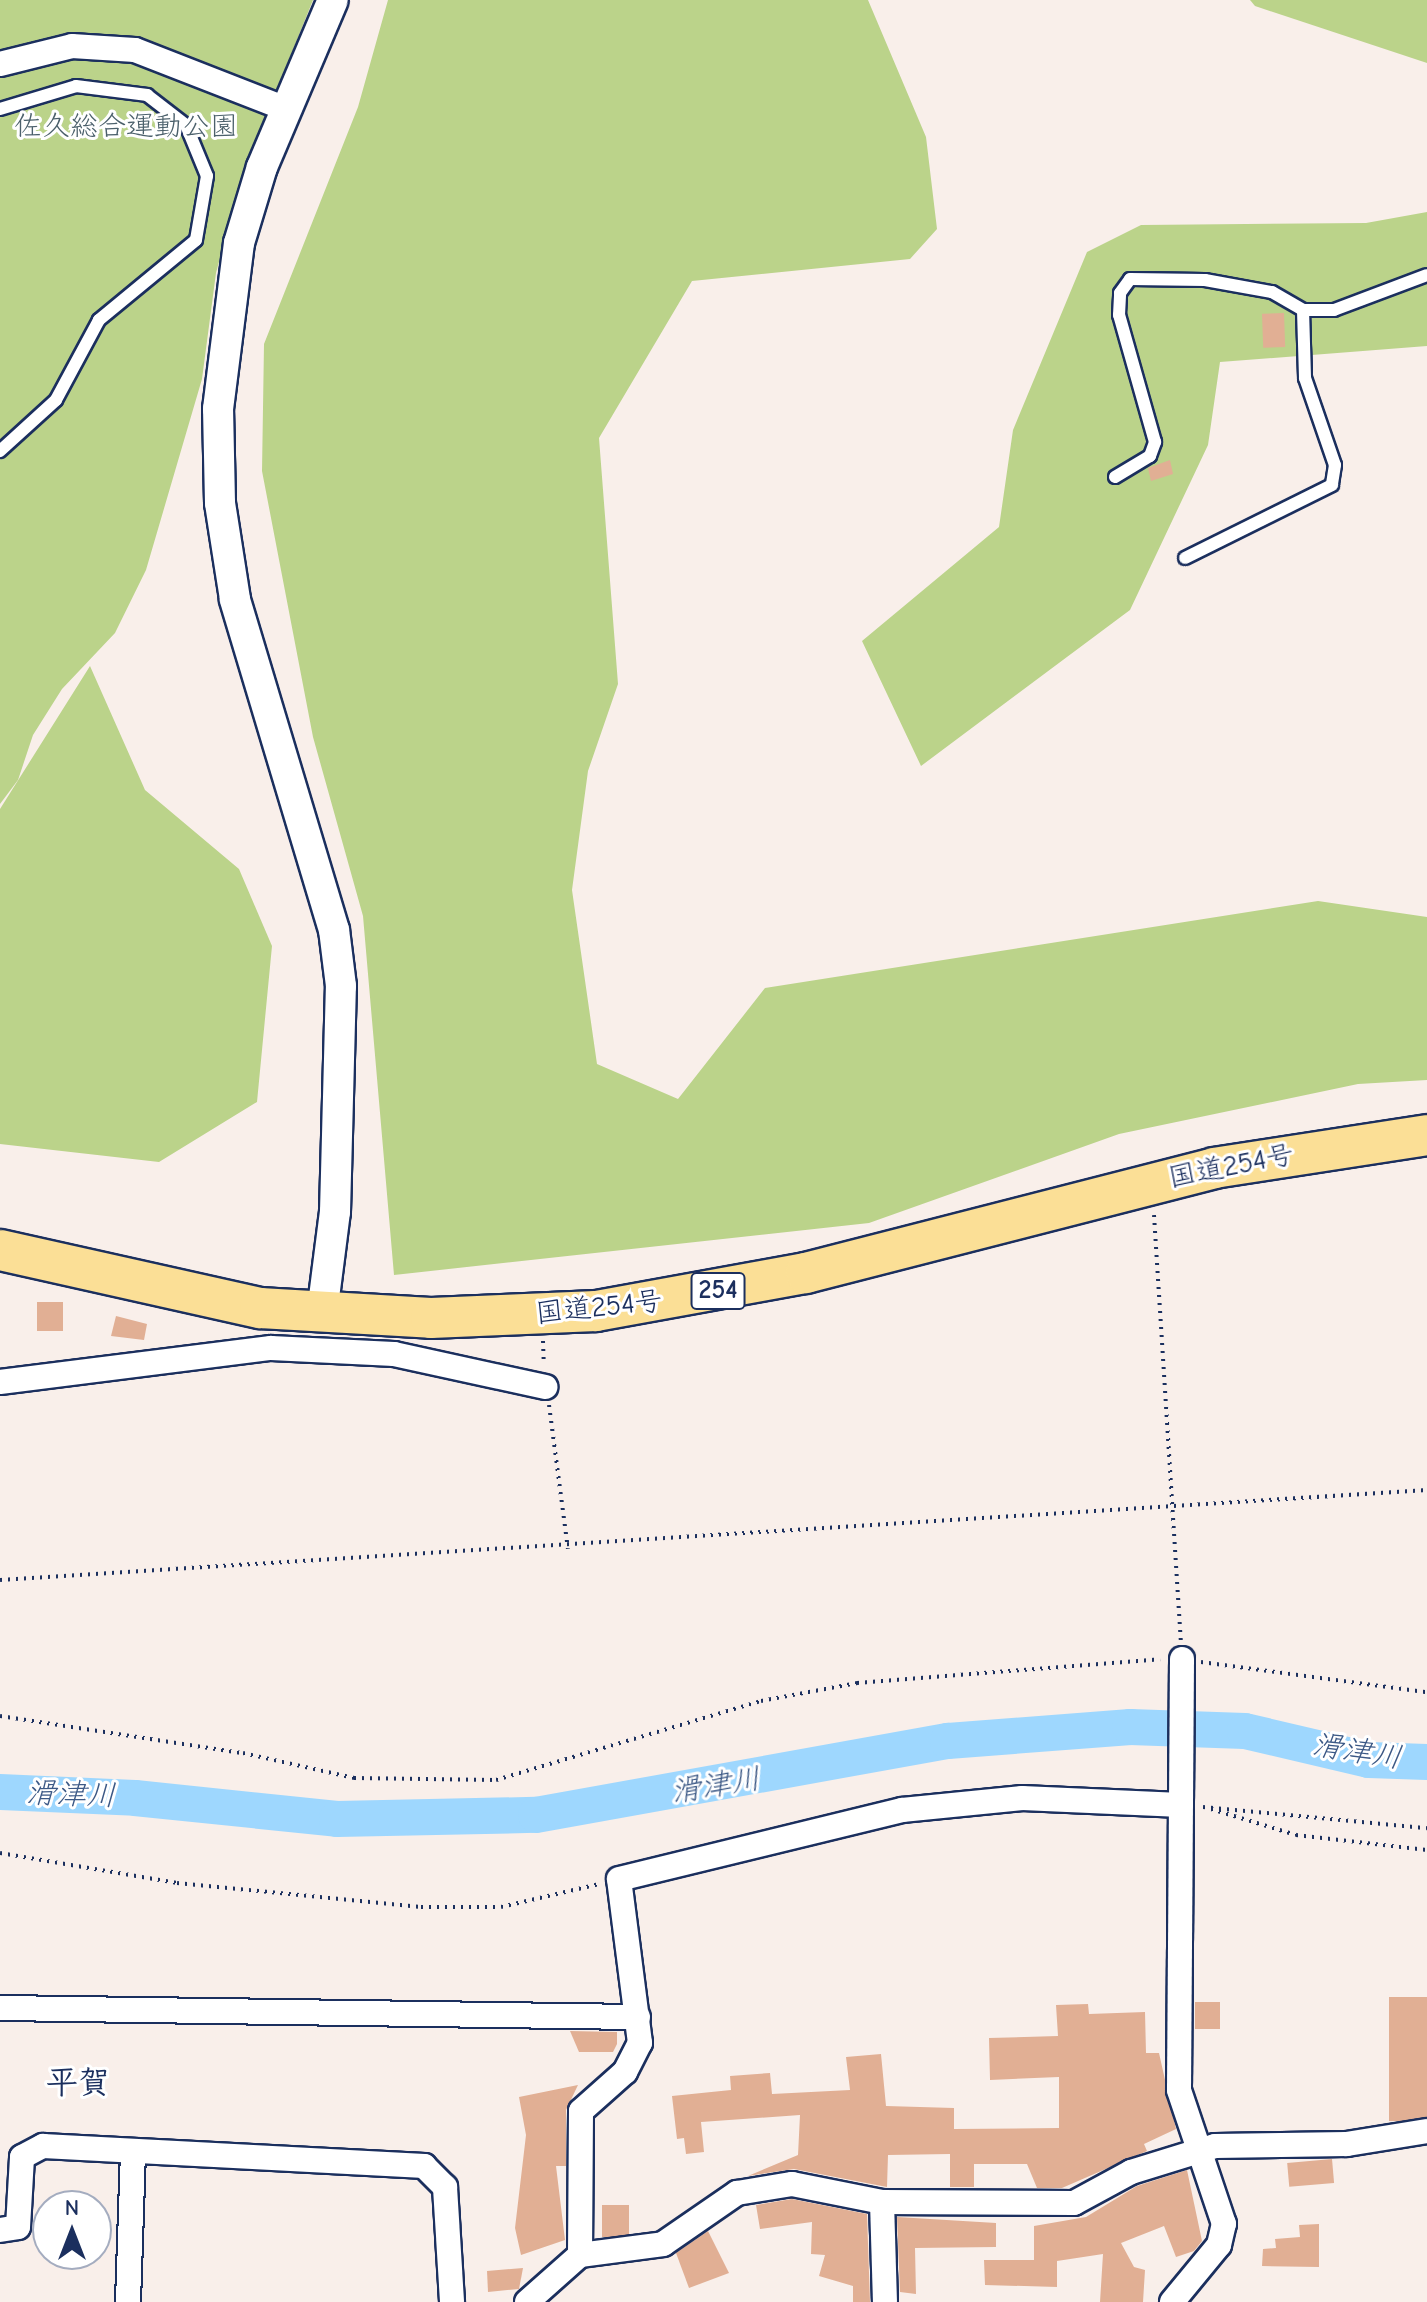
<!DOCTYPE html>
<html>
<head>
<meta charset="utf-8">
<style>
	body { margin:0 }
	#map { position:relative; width:1427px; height:2302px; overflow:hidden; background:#f9efea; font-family:"Comic Neue","Klee One",sans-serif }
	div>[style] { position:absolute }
	.green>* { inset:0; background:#bbd38a }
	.river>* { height:36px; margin:-18px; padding:0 18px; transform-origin:18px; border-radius:18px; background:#9ed7fe }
	.building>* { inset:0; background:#e1af94; transform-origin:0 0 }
	.path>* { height:4px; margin-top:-2px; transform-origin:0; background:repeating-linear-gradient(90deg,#1b2f5e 0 2px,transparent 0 8px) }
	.roads { filter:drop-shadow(2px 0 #1b2f5e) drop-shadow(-2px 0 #1b2f5e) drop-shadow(0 2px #1b2f5e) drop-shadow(0 -2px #1b2f5e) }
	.service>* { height:12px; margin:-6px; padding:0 6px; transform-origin:6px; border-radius:6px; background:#fff }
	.minor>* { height:24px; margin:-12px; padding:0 12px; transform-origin:12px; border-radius:12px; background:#fff }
	.tertiary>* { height:30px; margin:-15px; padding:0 15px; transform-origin:15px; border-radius:15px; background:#fff }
	.trunk>* { height:40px; margin:-20px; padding:0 20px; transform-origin:20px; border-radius:20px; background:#fbdf96 }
	span { translate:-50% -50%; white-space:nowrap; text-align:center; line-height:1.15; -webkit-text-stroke:6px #fff; paint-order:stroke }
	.shield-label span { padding:2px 6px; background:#fff; border:2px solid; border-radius:6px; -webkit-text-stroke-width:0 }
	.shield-label { font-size:26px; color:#1b2f5e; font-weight:700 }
	.park-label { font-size:28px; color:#4b606b }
	.street-label { font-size:28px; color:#1b2f5e }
	.water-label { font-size:30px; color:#3c5986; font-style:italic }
	.quarter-label { font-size:32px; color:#1b2f5e; font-weight:700 }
	.north { position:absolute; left:32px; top:2190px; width:80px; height:80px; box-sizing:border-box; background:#fff; border:2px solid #a4acbf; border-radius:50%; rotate:0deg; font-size:22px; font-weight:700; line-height:32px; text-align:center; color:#1b2f5e }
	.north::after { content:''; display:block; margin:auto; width:28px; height:36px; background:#1b2f5e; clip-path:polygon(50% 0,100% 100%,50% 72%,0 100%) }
</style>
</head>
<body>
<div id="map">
	<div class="green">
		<i style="clip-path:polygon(0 0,313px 0,241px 179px,216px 273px,202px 379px,146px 570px,115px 633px,62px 689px,33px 735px,18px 780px,0 804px)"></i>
		<i style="clip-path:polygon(388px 0,868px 0,926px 137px,937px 229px,910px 259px,692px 281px,599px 438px,618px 684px,588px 771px,572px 890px,597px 1064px,678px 1099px,765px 988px,1318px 901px,1427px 917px,1427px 1080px,1358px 1084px,1119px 1134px,869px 1223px,394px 1275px,363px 916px,313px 737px,262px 471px,264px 344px,358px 107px)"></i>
		<i style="clip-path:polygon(1250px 0,1427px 0,1427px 63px,1255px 6px)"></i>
		<i style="clip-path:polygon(1427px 212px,1427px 346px,1220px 362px,1208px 445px,1130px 610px,921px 766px,862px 641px,999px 527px,1013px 430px,1087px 252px,1141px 225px,1366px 223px)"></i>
		<i style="clip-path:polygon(90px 666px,145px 790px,239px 869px,272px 946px,257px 1102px,159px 1162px,0 1144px,0 809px)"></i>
	</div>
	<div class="river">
		<i style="left:0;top:1792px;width:135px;rotate:2.5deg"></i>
		<i style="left:135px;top:1798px;width:203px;rotate:5.9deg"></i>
		<i style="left:337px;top:1819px;width:199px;rotate:-1.2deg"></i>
		<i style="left:536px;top:1815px;width:419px;rotate:-10.2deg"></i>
		<i style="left:948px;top:1741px;width:183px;rotate:-4.4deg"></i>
		<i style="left:1130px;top:1727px;width:115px;rotate:2deg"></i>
		<i style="left:1245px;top:1731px;width:127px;rotate:13.2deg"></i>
		<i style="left:1369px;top:1760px;width:58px;rotate:2deg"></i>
	</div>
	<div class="building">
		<i style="left:1284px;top:313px;width:34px;height:22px;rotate:88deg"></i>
		<i style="clip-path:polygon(1170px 460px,1173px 474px,1151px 481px,1148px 468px)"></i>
		<i style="left:37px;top:1302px;width:26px;height:29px"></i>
		<i style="clip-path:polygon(116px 1316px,147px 1324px,144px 1340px,111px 1336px)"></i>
		<i style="left:1389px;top:1997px;width:38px;height:124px"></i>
		<i style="left:1195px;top:2002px;width:25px;height:27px"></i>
		<i style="clip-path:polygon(1088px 2004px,1089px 2014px,1145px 2012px,1146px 2053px,1159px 2053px,1176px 2129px,1144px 2144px,1147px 2151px,1062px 2188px,1037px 2188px,1027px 2164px,974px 2164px,974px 2187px,950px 2187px,950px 2154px,888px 2155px,887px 2187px,794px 2169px,748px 2176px,798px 2155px,800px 2115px,701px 2122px,704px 2152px,686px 2154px,684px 2138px,677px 2139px,672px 2096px,731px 2090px,730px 2076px,770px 2073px,772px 2094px,850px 2090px,846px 2057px,881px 2054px,886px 2106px,954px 2108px,954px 2129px,1059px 2128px,1059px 2077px,990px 2080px,989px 2038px,1058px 2036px,1056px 2005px)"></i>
		<i style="clip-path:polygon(570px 2031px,617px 2032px,617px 2044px,613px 2052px,579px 2052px)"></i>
		<i style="clip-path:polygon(578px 2085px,566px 2110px,566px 2166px,556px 2166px,565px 2240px,521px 2255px,515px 2228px,526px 2135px,519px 2097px)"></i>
		<i style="left:1332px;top:2159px;width:24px;height:45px;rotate:85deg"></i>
		<i style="clip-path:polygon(1187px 2170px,1202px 2241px,1194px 2251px,1176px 2257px,1164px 2226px,1121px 2243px,1134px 2267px,1145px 2270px,1143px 2302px,1100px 2302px,1103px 2254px,1057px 2261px,1057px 2287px,985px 2285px,984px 2260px,1034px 2260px,1034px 2226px,1086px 2217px,1137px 2186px)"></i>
		<i style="clip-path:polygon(792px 2199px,867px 2214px,870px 2302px,853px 2302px,853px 2286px,819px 2276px,825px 2255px,811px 2254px,812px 2222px,760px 2229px,756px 2205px)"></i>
		<i style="left:602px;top:2205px;width:27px;height:32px"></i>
		<i style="clip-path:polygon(897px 2217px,996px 2223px,996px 2247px,915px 2248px,916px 2294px,900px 2292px)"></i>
		<i style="clip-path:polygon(1319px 2224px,1319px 2267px,1262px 2266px,1263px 2249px,1276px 2248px,1275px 2239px,1300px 2237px,1299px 2225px)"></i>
		<i style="clip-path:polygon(708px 2231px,729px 2273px,689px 2288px,676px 2253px)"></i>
		<i style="clip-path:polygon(523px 2268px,519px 2289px,488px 2292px,487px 2271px)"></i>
	</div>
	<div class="path">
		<i style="left:1154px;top:1215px;width:427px;rotate:86.4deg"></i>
		<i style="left:543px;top:1341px;width:24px;rotate:88deg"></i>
		<i style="left:549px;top:1405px;width:145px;rotate:82.5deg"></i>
		<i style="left:0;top:1580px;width:1430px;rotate:-3.61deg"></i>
		<i style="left:1201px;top:1662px;width:228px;rotate:7.6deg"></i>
		<i style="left:0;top:1716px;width:246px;rotate:8.7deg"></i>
		<i style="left:243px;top:1753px;width:114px;rotate:12.7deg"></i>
		<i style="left:354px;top:1778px;width:142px;rotate:0.8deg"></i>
		<i style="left:496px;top:1780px;width:277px;rotate:-16.6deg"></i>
		<i style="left:761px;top:1701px;width:98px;rotate:-10.6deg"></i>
		<i style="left:857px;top:1683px;width:304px;rotate:-4.5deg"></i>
		<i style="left:1203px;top:1807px;width:225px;rotate:5.4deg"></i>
		<i style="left:1211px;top:1809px;width:89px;rotate:17deg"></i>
		<i style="left:1296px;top:1835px;width:132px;rotate:6.5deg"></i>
		<i style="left:0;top:1853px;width:180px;rotate:9.6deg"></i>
		<i style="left:177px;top:1883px;width:245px;rotate:5.6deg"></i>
		<i style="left:421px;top:1907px;width:80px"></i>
		<i style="left:501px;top:1907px;width:101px;rotate:-13.2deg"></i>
	</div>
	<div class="roads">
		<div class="service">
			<i style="left:0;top:109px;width:79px;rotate:-16.8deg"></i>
			<i style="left:76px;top:86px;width:72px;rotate:7.2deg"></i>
			<i style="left:147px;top:95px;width:49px;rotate:37.6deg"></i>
			<i style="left:186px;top:125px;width:55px;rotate:67.6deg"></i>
			<i style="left:207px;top:176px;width:65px;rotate:99.8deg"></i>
			<i style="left:196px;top:240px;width:126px;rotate:140.5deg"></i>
			<i style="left:99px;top:320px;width:91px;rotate:118.3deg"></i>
			<i style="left:56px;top:400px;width:76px;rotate:137.7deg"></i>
			<i style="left:1303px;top:310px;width:31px"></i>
			<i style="left:1334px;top:310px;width:99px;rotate:-20.6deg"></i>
			<i style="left:1115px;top:477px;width:41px;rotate:-31deg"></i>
			<i style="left:1150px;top:456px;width:15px;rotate:-70deg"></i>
			<i style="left:1155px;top:442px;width:132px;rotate:-105.8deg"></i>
			<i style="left:1119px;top:315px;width:22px;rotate:-87deg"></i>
			<i style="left:1120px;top:293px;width:17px;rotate:-54deg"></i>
			<i style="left:1130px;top:279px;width:75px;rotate:0.8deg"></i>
			<i style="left:1205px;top:280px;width:68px;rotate:10.2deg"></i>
			<i style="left:1272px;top:292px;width:36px;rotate:30deg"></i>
			<i style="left:1303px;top:310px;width:68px;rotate:88.3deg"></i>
			<i style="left:1305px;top:378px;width:92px;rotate:71deg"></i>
			<i style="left:1335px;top:465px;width:20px;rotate:99deg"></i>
			<i style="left:1332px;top:485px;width:164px;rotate:153.6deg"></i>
		</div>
		<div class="minor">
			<i style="left:0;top:64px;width:74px;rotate:-14deg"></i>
			<i style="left:72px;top:46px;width:63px;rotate:3.6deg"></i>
			<i style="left:135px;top:50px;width:160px;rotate:21.3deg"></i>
			<i style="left:0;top:1382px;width:273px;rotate:-7.2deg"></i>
			<i style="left:271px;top:1348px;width:123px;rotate:2.8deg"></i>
			<i style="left:394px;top:1354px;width:155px;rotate:12.3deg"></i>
			<i style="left:0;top:2008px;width:638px;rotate:0.81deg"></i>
			<i style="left:882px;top:2202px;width:100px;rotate:88.3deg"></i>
			<i style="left:0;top:2230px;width:18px;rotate:-9deg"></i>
			<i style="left:18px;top:2227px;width:70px;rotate:-86.7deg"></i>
			<i style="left:22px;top:2157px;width:24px;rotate:-28deg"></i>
			<i style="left:43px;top:2146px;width:382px;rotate:3deg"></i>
			<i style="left:424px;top:2166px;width:30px;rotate:45deg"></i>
			<i style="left:445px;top:2187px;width:115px;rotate:86.5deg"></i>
			<i style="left:580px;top:2255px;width:144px;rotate:-89.6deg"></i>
			<i style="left:581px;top:2111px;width:59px;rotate:-41.6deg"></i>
			<i style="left:625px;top:2072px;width:33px;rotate:-63deg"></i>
			<i style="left:640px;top:2043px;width:165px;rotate:-97.3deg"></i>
			<i style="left:619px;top:1879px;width:291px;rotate:-13.7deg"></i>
			<i style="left:902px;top:1810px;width:121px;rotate:-5.7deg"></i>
			<i style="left:1022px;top:1798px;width:159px;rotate:2.5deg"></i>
			<i style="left:128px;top:2302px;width:151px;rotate:-88.1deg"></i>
			<i style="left:527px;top:2302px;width:71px;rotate:-41.6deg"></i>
			<i style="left:580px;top:2255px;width:84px;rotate:-7.5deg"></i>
			<i style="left:663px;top:2244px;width:90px;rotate:-34.6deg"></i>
			<i style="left:737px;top:2193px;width:56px;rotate:-9.3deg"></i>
			<i style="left:792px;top:2184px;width:92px;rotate:11.3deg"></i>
			<i style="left:882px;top:2202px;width:192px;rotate:0.3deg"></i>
			<i style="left:1074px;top:2203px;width:65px;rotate:-28.5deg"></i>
			<i style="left:1131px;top:2172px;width:88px;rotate:-17.2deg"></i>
			<i style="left:1215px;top:2146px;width:132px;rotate:-0.9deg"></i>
			<i style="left:1347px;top:2144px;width:81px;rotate:-9.2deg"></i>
			<i style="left:1172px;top:2302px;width:74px;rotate:-50.5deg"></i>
			<i style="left:1219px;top:2245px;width:22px;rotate:-77deg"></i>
			<i style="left:1224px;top:2224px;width:141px;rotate:-108.6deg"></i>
			<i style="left:1179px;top:2090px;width:431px;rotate:-89.6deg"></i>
		</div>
		<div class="tertiary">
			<i style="left:322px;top:1313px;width:102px;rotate:-82.7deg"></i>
			<i style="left:335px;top:1212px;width:226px;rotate:-88.5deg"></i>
			<i style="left:341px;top:986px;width:56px;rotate:-97.1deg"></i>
			<i style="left:334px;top:930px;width:345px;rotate:-106.7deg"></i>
			<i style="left:235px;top:599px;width:97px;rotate:-98.9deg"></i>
			<i style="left:220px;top:503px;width:94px;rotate:-91.2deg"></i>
			<i style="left:218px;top:409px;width:167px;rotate:-82.8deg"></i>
			<i style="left:239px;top:243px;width:79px;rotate:-73.2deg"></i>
			<i style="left:262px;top:167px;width:181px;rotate:-67deg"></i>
		</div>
		<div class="trunk">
			<i style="left:0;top:1250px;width:266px;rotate:12.6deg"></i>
			<i style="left:260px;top:1308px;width:171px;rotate:3.3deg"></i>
			<i style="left:431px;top:1318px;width:165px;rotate:-2.4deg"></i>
			<i style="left:596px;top:1311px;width:213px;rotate:-10.3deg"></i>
			<i style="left:806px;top:1273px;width:421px;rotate:-14.4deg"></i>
			<i style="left:1214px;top:1168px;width:216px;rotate:-8.8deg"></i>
		</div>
	</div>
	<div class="shield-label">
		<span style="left:718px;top:1291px">254</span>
	</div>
	<div class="park-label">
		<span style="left:126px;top:126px">佐久総合運動公園</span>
	</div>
	<div class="street-label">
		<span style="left:1231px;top:1166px;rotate:-11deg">国道254号</span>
		<span style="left:599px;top:1307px;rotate:-6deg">国道254号</span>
	</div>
	<div class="water-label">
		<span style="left:1357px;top:1752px;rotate:9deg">滑津川</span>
		<span style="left:716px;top:1786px;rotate:-9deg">滑津川</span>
		<span style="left:71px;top:1795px;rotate:2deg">滑津川</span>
	</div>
	<div class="quarter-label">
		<span style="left:78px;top:2083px">平賀</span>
	</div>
	<div class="north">N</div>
</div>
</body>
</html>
